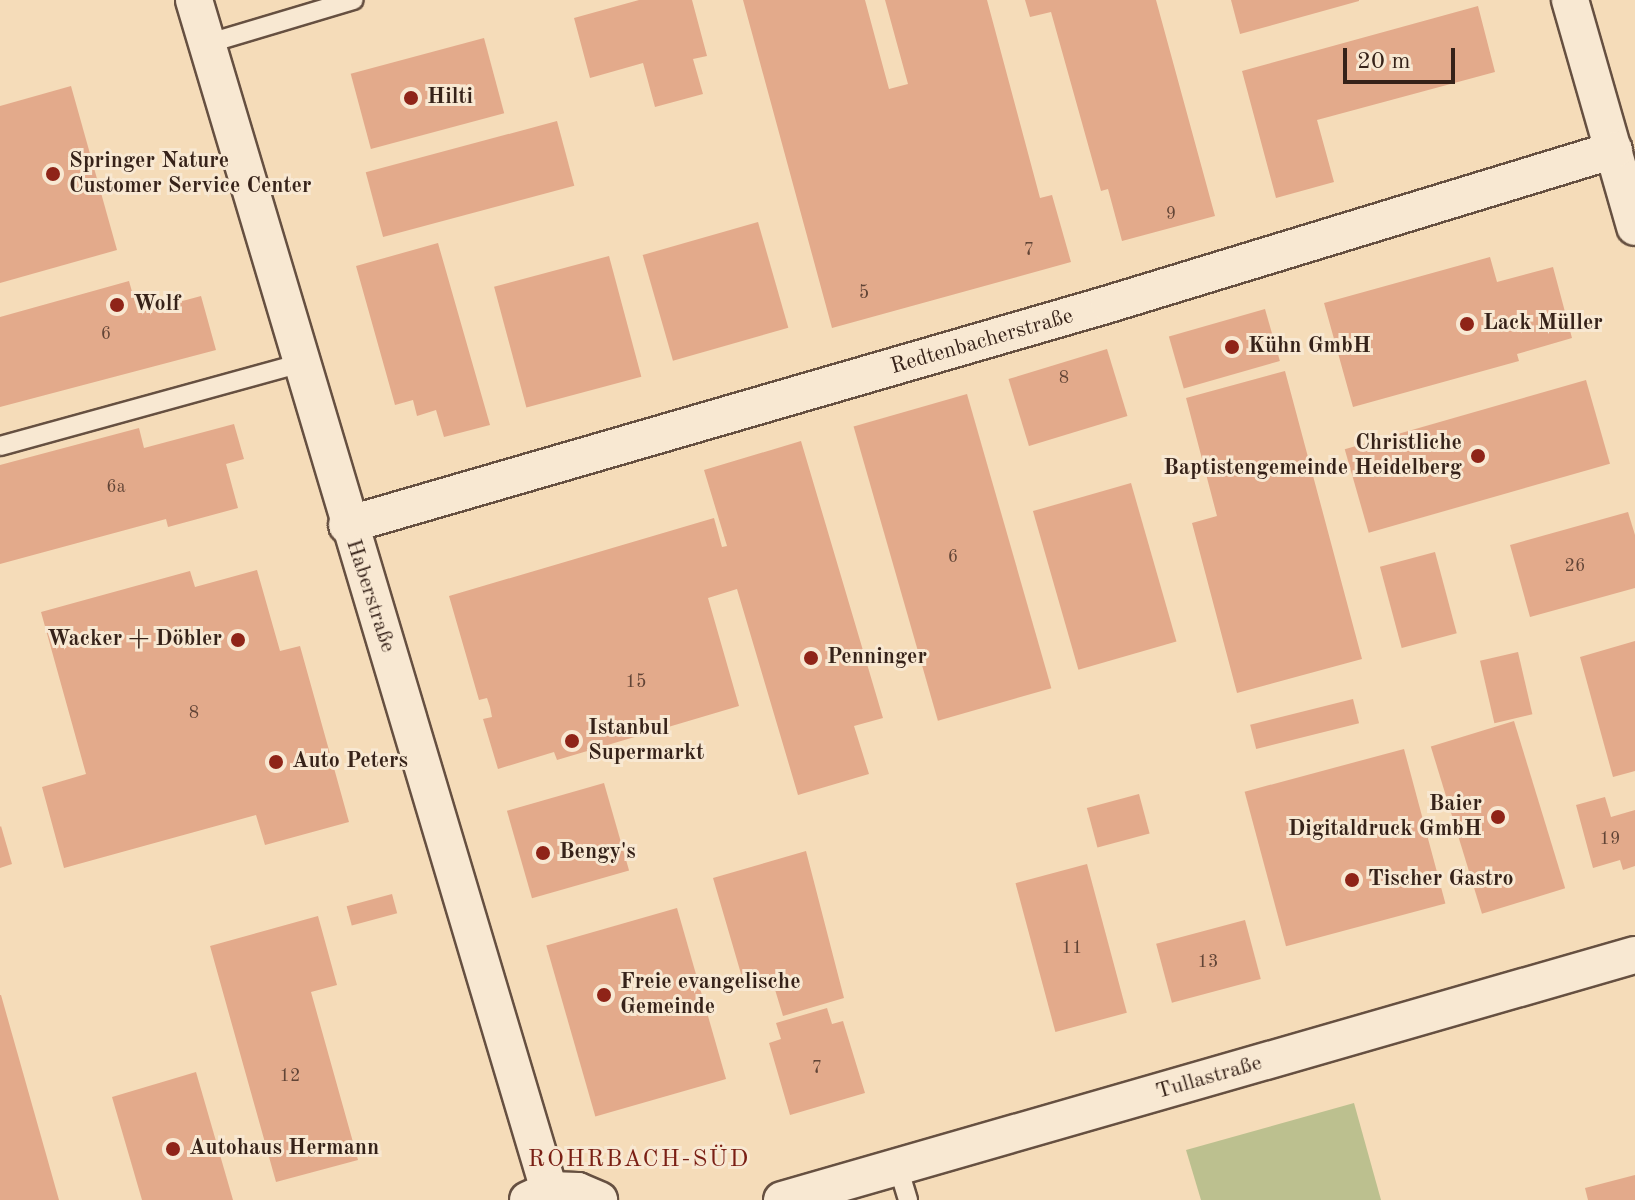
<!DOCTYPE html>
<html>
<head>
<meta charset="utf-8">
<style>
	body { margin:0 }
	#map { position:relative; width:1635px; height:1200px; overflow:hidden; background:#f5dcb9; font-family:"Old Standard TT",serif }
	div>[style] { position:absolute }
	.green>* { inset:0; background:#bcc08f }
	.building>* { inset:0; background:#e3aa8b; transform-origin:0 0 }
	.roads { filter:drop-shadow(2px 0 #665041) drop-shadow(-2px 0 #665041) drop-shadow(0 2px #665041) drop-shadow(0 -2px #665041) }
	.service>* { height:18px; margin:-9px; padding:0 9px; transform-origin:9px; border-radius:9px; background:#f8e8d2 }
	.minor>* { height:36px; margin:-18px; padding:0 18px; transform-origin:18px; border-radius:18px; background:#f8e8d2 }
	.dots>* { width:22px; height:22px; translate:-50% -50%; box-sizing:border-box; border:4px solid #f8e8d2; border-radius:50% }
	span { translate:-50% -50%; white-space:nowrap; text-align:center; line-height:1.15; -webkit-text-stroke:6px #f8e8d2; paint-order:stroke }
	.number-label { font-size:18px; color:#614436 }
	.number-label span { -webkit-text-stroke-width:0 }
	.poi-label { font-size:22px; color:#362219; font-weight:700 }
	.left { translate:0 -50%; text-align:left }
	.right { translate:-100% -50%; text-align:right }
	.street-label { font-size:22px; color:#362219 }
	.neighbourhood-label { font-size:24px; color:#7a1f14; letter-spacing:2px }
	.scale { position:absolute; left:1343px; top:48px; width:112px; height:36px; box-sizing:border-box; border:4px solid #362219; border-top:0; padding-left:10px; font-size:24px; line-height:28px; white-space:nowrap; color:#362219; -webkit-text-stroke:6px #f8e8d2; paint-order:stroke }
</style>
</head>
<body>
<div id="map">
	<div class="green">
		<i style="clip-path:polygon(1354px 1103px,1381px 1200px,1201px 1200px,1186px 1150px)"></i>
	</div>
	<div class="building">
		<i style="clip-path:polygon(639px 0,692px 0,707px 56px,693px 59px,703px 94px,655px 107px,643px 63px,590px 78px,574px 18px)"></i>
		<i style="clip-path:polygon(743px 0,865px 0,889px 89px,908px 84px,885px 0,987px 0,1040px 198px,1052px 195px,1071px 262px,832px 328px)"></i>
		<i style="clip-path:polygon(1025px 0,1156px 0,1215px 216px,1122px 241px,1108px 189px,1101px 191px,1051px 12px,1030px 17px)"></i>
		<i style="clip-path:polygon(1231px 0,1359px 0,1359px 1px,1240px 34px)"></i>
		<i style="clip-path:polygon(1478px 6px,1495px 72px,1317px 120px,1334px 182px,1276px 198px,1242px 71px)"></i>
		<i style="left:484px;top:38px;width:78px;height:138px;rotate:75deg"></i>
		<i style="clip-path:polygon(71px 86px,117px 250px,0 283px,0 106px)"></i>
		<i style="left:557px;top:121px;width:67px;height:198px;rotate:75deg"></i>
		<i style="left:758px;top:222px;width:110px;height:120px;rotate:74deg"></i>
		<i style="clip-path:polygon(438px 243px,490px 425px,444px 437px,436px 410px,417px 416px,413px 400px,395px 405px,356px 266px)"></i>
		<i style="left:609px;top:256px;width:125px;height:119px;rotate:75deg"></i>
		<i style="clip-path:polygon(1490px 257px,1497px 282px,1553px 267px,1572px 338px,1517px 354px,1519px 361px,1353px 407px,1324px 303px)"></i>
		<i style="clip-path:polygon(129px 281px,138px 313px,201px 296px,216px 350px,0 407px,0 317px)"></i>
		<i style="left:1265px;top:309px;width:54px;height:100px;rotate:74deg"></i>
		<i style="left:1107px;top:349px;width:70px;height:103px;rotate:73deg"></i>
		<i style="clip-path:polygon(1285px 371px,1362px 659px,1237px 693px,1192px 523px,1217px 516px,1186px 398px)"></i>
		<i style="left:1586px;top:380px;width:87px;height:251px;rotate:74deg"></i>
		<i style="left:967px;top:394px;width:306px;height:118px;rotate:74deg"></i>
		<i style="clip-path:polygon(234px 424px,244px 459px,226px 464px,238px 508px,168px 527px,166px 519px,0 564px,0 465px,139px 428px,144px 448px)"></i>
		<i style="clip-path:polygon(801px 441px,883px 718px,854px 726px,869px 774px,798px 795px,737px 589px,708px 598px,739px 706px,557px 760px,554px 752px,498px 769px,483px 719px,492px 717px,490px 707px,487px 698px,479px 700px,449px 596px,714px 518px,722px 547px,727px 546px,704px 470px)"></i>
		<i style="left:1131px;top:483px;width:165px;height:102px;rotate:74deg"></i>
		<i style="clip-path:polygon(1628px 512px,1635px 535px,1635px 588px,1530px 617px,1510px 545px)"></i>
		<i style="left:1435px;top:552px;width:84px;height:57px;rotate:75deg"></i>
		<i style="clip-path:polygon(257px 570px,280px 651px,300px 646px,349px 822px,265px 845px,256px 815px,64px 868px,42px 787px,86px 774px,41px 612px,190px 571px,195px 587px)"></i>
		<i style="clip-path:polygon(1635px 641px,1635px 771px,1613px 777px,1580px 657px)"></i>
		<i style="left:1518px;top:652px;width:64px;height:39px;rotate:77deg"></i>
		<i style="left:1353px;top:699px;width:25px;height:106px;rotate:76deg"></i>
		<i style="left:1514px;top:721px;width:175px;height:87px;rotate:73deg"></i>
		<i style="left:1404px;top:749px;width:160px;height:165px;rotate:75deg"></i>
		<i style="left:604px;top:783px;width:91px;height:101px;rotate:74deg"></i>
		<i style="left:1139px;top:794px;width:41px;height:54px;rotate:75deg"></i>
		<i style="clip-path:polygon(1605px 797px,1611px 817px,1635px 810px,1635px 866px,1623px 870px,1620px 860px,1593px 868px,1576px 805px)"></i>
		<i style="clip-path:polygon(1px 826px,12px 864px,0 868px,0 827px)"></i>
		<i style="clip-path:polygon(806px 851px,844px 998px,783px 1016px,773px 983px,746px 991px,713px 878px)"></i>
		<i style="left:1087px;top:864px;width:154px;height:74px;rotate:75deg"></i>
		<i style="left:392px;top:894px;width:20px;height:47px;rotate:75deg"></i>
		<i style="left:677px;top:908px;width:178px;height:136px;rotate:74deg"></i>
		<i style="clip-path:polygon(318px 916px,337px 985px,311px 992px,358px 1160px,276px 1182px,210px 946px)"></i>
		<i style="left:1245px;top:920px;width:61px;height:92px;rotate:75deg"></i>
		<i style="clip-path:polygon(0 995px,1px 995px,59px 1200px,0 1200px)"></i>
		<i style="clip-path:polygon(827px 1008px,832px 1024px,843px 1021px,865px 1093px,790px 1115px,769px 1043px,781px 1039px,776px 1023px)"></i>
		<i style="clip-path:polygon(196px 1072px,233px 1200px,142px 1200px,112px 1097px)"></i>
		<i style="clip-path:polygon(1635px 1175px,1635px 1200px,1588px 1200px,1585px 1188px)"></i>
	</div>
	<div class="roads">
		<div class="service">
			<i style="left:206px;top:44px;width:154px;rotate:-16.6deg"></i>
			<i style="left:0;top:446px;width:309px;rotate:-15.4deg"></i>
			<i style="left:898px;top:1167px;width:34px;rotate:73deg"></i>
		</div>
		<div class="minor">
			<i style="left:194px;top:0;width:1242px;rotate:73.39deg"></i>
			<i style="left:1570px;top:0;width:236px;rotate:74deg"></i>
			<i style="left:347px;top:525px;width:793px;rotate:-16.17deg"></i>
			<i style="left:1109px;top:304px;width:528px;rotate:-16.96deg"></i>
			<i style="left:528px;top:1200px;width:23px;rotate:-25deg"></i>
			<i style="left:549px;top:1190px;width:29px;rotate:2deg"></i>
			<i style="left:578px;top:1191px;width:23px;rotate:23deg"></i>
			<i style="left:782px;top:1200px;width:887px;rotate:-16.03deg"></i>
		</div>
	</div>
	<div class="dots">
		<i style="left:411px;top:98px;background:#8f2418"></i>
		<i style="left:53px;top:174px;background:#8f2418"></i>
		<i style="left:117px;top:305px;background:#8f2418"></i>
		<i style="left:1467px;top:324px;background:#8f2418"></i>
		<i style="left:1232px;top:347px;background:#8f2418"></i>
		<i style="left:1478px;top:456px;background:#8f2418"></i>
		<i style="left:238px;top:640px;background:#8f2418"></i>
		<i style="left:811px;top:658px;background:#8f2418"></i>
		<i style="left:572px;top:741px;background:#8f2418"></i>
		<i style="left:276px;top:762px;background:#8f2418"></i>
		<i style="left:1498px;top:817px;background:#8f2418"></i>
		<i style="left:543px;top:853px;background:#8f2418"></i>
		<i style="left:1352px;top:880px;background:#8f2418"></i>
		<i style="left:604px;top:995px;background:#8f2418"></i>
		<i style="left:173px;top:1149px;background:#8f2418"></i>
	</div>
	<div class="number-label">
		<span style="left:1171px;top:214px">9</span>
		<span style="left:1029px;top:250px">7</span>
		<span style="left:864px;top:293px">5</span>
		<span style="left:106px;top:334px">6</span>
		<span style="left:1064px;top:378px">8</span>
		<span style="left:116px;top:487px">6a</span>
		<span style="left:953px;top:557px">6</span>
		<span style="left:1575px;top:566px">26</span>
		<span style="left:636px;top:682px">15</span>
		<span style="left:194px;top:713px">8</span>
		<span style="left:1610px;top:839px">19</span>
		<span style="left:1072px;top:948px">11</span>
		<span style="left:1208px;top:962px">13</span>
		<span style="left:817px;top:1068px">7</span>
		<span style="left:290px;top:1076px">12</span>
	</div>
	<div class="poi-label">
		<span class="left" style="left:427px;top:98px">Hilti</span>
		<span class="left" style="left:69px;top:174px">Springer Nature<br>Customer Service Center</span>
		<span class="left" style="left:133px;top:305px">Wolf</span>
		<span class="left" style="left:1483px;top:324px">Lack Müller</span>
		<span class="left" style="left:1248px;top:347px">Kühn GmbH</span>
		<span class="right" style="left:1462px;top:456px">Christliche<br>Baptistengemeinde Heidelberg</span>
		<span class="right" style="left:222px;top:640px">Wacker + Döbler</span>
		<span class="left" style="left:827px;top:658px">Penninger</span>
		<span class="left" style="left:588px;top:741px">Istanbul<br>Supermarkt</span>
		<span class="left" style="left:292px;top:762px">Auto Peters</span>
		<span class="right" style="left:1482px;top:817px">Baier<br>Digitaldruck GmbH</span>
		<span class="left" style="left:559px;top:853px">Bengy's</span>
		<span class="left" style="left:1368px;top:880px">Tischer Gastro</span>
		<span class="left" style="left:620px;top:995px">Freie evangelische<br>Gemeinde</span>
		<span class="left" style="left:189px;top:1149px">Autohaus Hermann</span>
	</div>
	<div class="street-label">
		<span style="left:982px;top:342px;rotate:-16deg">Redtenbacherstraße</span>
		<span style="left:370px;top:596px;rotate:72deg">Haberstraße</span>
		<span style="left:1209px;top:1078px;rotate:-16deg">Tullastraße</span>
	</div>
	<div class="neighbourhood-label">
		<span style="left:639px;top:1161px">ROHRBACH-SÜD</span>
	</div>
	<div class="scale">20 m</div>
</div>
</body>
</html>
